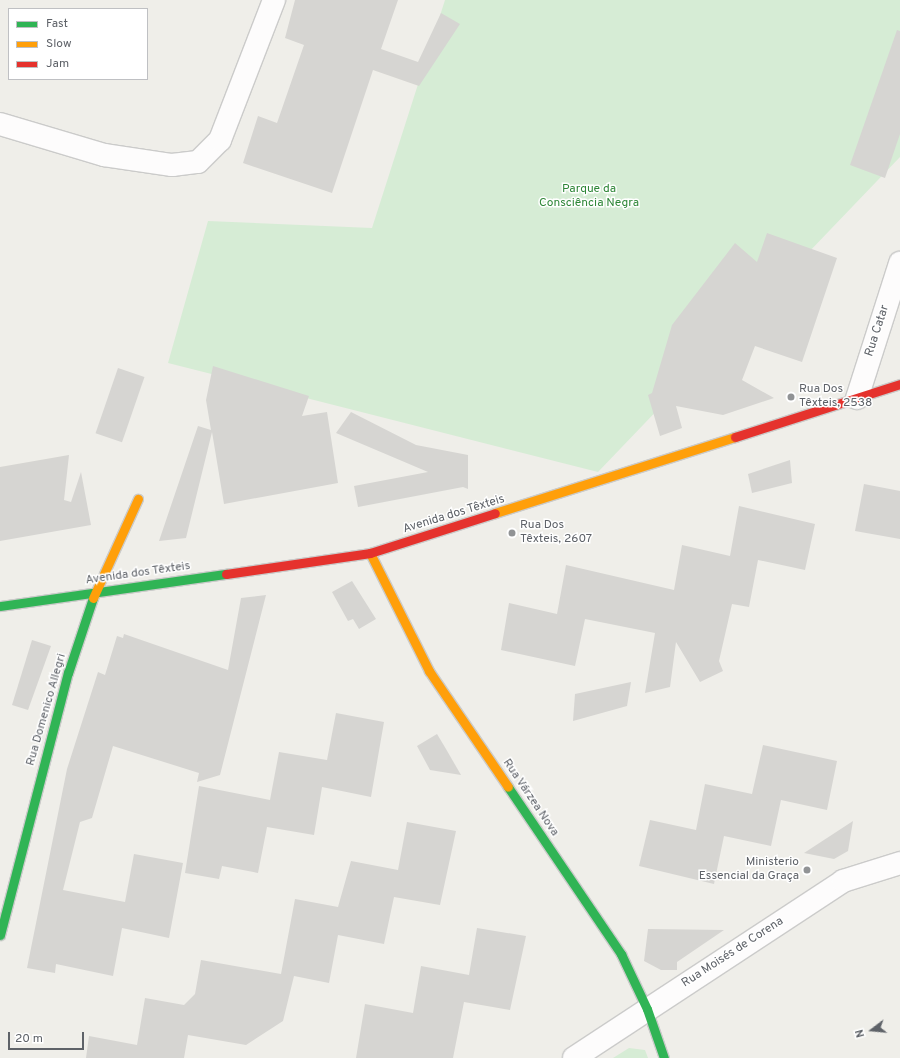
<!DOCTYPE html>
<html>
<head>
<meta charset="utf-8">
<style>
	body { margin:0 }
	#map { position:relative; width:900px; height:1058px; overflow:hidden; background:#efeee9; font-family:Overpass,sans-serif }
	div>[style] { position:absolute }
	.green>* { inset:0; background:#d6ecd5 }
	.building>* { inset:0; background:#d6d5d2; transform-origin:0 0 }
	.roads { filter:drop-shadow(1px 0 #cbcbca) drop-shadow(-1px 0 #cbcbca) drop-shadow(0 1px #cbcbca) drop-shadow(0 -1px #cbcbca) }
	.street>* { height:22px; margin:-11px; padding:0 11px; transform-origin:11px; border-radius:11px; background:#fdfcfc }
	.fast>* { height:9px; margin:-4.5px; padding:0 4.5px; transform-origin:4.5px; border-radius:4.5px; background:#30b455 }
	.slow>* { height:9px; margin:-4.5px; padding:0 4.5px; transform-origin:4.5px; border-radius:4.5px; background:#ff9f0a }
	.jam>* { height:9px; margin:-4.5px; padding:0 4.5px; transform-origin:4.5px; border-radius:4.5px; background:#e5322d }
	.dots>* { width:11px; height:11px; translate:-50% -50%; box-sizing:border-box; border:2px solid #fff; border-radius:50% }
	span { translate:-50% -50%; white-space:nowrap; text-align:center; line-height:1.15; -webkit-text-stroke:3px #fff; paint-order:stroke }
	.park-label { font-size:12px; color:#2f8738 }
	.street-label { font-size:12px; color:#5e6268 }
	.poi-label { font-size:12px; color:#5e6268 }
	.left { translate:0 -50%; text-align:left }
	.right { translate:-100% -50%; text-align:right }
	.legend { position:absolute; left:8px; top:8px; width:140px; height:72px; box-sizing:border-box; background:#fff; border:1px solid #bfc0c3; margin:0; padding:5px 7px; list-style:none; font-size:12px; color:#5e6268 }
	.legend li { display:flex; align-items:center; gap:8px; height:20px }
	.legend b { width:20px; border:1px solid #bfc0c3 }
	.north { position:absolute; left:852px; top:1010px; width:40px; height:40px; -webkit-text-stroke:3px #fff; paint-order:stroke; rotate:254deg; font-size:11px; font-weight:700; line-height:16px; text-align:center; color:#5e6268 }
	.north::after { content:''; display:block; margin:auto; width:14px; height:18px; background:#5e6268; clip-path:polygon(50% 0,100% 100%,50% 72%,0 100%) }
	.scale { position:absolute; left:8px; top:1032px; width:76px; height:18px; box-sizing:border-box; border:2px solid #5e6268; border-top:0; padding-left:5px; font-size:12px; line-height:14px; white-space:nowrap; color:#5e6268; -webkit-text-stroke:3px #fff; paint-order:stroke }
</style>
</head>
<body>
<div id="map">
	<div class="green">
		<i style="clip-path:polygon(445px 0,900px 0,900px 157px,598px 472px,168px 363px,208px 221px,372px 228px)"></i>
		<i style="clip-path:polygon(629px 1048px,645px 1050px,648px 1058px,613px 1058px)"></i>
	</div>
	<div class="building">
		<i style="clip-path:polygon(295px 0,398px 0,381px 49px,418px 62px,441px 13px,460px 24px,419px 86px,373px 70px,332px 193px,243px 163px,258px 116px,277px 123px,304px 45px,285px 38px)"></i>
		<i style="clip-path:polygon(897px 30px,900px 31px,900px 134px,885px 178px,850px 165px)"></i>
		<i style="clip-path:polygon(767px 233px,837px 258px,802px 362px,755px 346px,742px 380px,774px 398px,723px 415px,676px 406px,682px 428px,660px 436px,648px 395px,652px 393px,672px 325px,735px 243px,757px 262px)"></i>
		<i style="clip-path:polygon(213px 366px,309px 396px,302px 416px,327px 412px,338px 483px,224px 504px,212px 432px,186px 538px,159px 541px,198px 426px,211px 430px,206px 400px)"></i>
		<i style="left:118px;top:368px;width:28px;height:69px;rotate:19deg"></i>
		<i style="clip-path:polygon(351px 412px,416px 445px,468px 455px,468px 489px,463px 487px,358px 507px,354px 486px,428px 472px,336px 433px)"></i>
		<i style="clip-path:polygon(69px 455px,64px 500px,71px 502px,81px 472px,91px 525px,0 541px,0 467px)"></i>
		<i style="clip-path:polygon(790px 460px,792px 483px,752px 493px,748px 474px)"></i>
		<i style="clip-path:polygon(864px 484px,900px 491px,900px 539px,855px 531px)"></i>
		<i style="clip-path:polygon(739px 506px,815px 524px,805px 570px,758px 560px,749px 607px,732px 604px,719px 661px,723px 671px,700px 682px,676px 642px,670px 687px,645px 693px,655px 633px,585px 619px,575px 666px,501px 650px,509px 603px,557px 614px,566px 565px,674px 590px,682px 545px,730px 556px)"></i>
		<i style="clip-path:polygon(352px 581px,376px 619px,359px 629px,353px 619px,348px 621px,332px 592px)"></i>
		<i style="clip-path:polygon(266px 595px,220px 775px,197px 782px,199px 773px,113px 746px,92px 818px,80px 822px,63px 890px,125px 902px,134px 854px,183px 863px,169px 938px,122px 928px,113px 976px,56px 964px,55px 973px,27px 968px,67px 769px,98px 672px,105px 675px,117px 636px,123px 638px,124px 634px,228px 670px,241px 598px)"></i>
		<i style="clip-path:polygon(32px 640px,51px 646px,28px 710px,12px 705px)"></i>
		<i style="clip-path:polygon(631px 682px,627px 706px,573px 721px,575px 694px)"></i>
		<i style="clip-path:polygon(336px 713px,384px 722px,371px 797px,322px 787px,314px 835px,267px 827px,258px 873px,222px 866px,219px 879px,185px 873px,199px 786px,270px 800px,279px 752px,327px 760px)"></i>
		<i style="clip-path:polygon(437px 734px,446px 749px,461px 775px,430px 770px,417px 746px)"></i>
		<i style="clip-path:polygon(763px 745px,837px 761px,827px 810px,781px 800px,771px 846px,724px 836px,714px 884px,639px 866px,650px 820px,696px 830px,705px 784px,752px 794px)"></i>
		<i style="clip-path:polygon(853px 821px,848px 851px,834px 859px,804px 853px)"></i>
		<i style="clip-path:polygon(407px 822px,456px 831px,440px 905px,394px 897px,384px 944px,338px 935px,329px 983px,294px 976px,283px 1021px,246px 1045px,188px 1035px,184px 1058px,86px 1058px,89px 1036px,137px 1045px,145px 998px,184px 1005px,195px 994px,201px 960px,281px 974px,295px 899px,338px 907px,351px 861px,398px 870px)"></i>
		<i style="clip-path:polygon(477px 928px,526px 936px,510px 1010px,464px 1002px,453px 1058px,356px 1058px,365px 1004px,413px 1013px,421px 966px,469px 975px)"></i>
		<i style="clip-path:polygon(648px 929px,724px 930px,677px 962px,677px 970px,661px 970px,644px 961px)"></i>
	</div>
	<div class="roads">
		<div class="street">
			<i style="left:0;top:124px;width:109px;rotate:16.6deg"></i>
			<i style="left:104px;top:155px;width:69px;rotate:8.4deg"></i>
			<i style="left:172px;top:165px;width:26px;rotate:-7deg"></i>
			<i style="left:198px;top:162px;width:31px;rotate:-45deg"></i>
			<i style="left:220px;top:140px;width:150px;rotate:-68.9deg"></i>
			<i style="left:857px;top:398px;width:142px;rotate:-72.3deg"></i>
			<i style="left:574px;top:1058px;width:322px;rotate:-33.3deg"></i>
			<i style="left:843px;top:881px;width:60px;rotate:-17.5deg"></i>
		</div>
		<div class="fast">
			<i style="left:0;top:606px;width:228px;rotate:-8.1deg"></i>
			<i style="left:508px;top:787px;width:202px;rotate:55.9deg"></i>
			<i style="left:621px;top:954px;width:61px;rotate:64.7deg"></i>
			<i style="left:647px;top:1009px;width:52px;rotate:70.9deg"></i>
			<i style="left:0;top:935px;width:271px;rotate:-75.5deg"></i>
			<i style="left:68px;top:673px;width:79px;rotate:-71.6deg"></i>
		</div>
		<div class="slow">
			<i style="left:495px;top:513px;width:252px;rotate:-17.6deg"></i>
			<i style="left:370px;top:553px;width:132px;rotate:63.4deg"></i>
			<i style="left:429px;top:671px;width:140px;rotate:55.7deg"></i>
			<i style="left:93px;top:598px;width:109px;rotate:-65.6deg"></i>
		</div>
		<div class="jam">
			<i style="left:735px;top:437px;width:173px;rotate:-17.8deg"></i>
			<i style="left:226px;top:574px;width:146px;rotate:-8.3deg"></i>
			<i style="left:370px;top:553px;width:131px;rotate:-17.7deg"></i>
		</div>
	</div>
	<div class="dots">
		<i style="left:791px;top:397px;background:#919395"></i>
		<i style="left:512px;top:533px;background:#919395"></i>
		<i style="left:807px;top:870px;background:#919395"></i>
	</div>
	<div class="park-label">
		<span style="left:589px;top:197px">Parque da<br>Consciência Negra</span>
	</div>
	<div class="street-label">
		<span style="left:878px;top:331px;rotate:-72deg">Rua Catar</span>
		<span style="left:454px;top:515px;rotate:-17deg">Avenida dos Têxteis</span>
		<span style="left:138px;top:574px;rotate:-8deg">Avenida dos Têxteis</span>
		<span style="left:47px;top:710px;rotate:-74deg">Rua Domenico Allegri</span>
		<span style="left:530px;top:798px;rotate:56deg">Rua Várzea Nova</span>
		<span style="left:733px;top:953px;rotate:-33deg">Rua Moisés de Corena</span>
	</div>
	<div class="poi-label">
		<span class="left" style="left:799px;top:397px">Rua Dos<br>Têxteis, 2538</span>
		<span class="left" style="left:520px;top:533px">Rua Dos<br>Têxteis, 2607</span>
		<span class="right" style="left:799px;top:870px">Ministerio<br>Essencial da Graça</span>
	</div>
	<ul class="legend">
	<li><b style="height:5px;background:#30b455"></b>Fast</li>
	<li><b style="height:5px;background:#ff9f0a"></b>Slow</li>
	<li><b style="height:5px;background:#e5322d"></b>Jam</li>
	</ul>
	<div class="north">N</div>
	<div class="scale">20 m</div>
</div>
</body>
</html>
